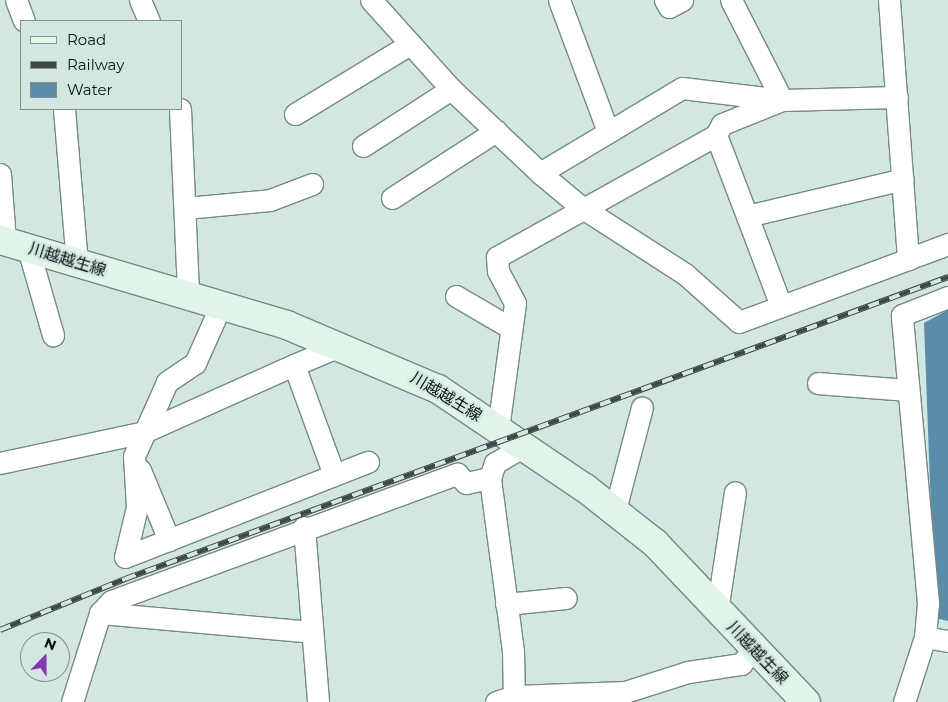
<!DOCTYPE html>
<html>
<head>
<meta charset="utf-8">
<style>
	body { margin:0 }
	#map { position:relative; width:948px; height:702px; overflow:hidden; background:#d2e6e2; font-family:Montserrat,"Noto Sans JP",sans-serif }
	div>[style] { position:absolute }
	.water>* { inset:0; background:#598da8 }
	.roads { filter:drop-shadow(1px 0 #768984) drop-shadow(-1px 0 #768984) drop-shadow(0 1px #768984) drop-shadow(0 -1px #768984) }
	.minor>* { height:21px; margin:-10.5px; padding:0 10.5px; transform-origin:10.5px; border-radius:10.5px; background:#fff }
	.secondary>* { height:28px; margin:-14px; padding:0 14px; transform-origin:14px; border-radius:14px; background:#e0f4e7 }
	.rail>* { height:5.5px; margin-top:-2.75px; transform-origin:0; background:repeating-linear-gradient(90deg,#d2e6e2 0 11px,#3e4947 0 22px); box-sizing:border-box; border-block:1px solid #3e4947 }
	span { translate:-50% -50%; white-space:nowrap; text-align:center; line-height:1.15; -webkit-text-stroke:4px #d2e6e2; paint-order:stroke }
	.street-label { font-size:16px; color:#0b1211 }
	.legend { position:absolute; left:20px; top:20px; width:162px; height:90px; box-sizing:border-box; background:#d2e6e2; border:1px solid #82918e; margin:0; padding:6px 9px; list-style:none; font-size:15px; color:#0b1211 }
	.legend li { display:flex; align-items:center; gap:10px; height:25px }
	.legend b { width:25px; border:1px solid #82918e }
	.north { position:absolute; left:20px; top:632px; width:50px; height:50px; box-sizing:border-box; background:#d2e6e2; border:1px solid #82918e; border-radius:50%; rotate:22deg; font-size:14px; font-weight:700; line-height:20px; text-align:center; color:#0b1211 }
	.north::after { content:''; display:block; margin:auto; width:18px; height:22px; background:#8139ac; clip-path:polygon(50% 0,100% 100%,50% 72%,0 100%) }
</style>
</head>
<body>
<div id="map">
	<div class="water">
		<i style="clip-path:polygon(948px 310px,948px 621px,935px 618px,924px 323px)"></i>
	</div>
	<div class="roads">
		<div class="minor">
			<i style="left:16px;top:0;width:22px;rotate:69deg"></i>
			<i style="left:140px;top:0;width:23px;rotate:67deg"></i>
			<i style="left:371px;top:0;width:120px;rotate:48deg"></i>
			<i style="left:451px;top:89px;width:122px;rotate:43.3deg"></i>
			<i style="left:540px;top:173px;width:53px;rotate:39.7deg"></i>
			<i style="left:581px;top:207px;width:124px;rotate:32.8deg"></i>
			<i style="left:685px;top:274px;width:72px;rotate:41.6deg"></i>
			<i style="left:739px;top:322px;width:180px;rotate:-20.4deg"></i>
			<i style="left:559px;top:0;width:141px;rotate:69.6deg"></i>
			<i style="left:665px;top:0;width:8px;rotate:60deg"></i>
			<i style="left:669px;top:7px;width:15px;rotate:-28deg"></i>
			<i style="left:731px;top:0;width:112px;rotate:63deg"></i>
			<i style="left:782px;top:100px;width:65px;rotate:158.2deg"></i>
			<i style="left:722px;top:124px;width:13px;rotate:119deg"></i>
			<i style="left:716px;top:135px;width:87px;rotate:69.1deg"></i>
			<i style="left:747px;top:216px;width:160px;rotate:-13.3deg"></i>
			<i style="left:889px;top:0;width:260px;rotate:85.8deg"></i>
			<i style="left:908px;top:259px;width:43px;rotate:-20.6deg"></i>
			<i style="left:64px;top:109px;width:155px;rotate:85.2deg"></i>
			<i style="left:180px;top:109px;width:186px;rotate:87.5deg"></i>
			<i style="left:295px;top:114px;width:135px;rotate:-31.3deg"></i>
			<i style="left:363px;top:146px;width:105px;rotate:-32.9deg"></i>
			<i style="left:540px;top:173px;width:165px;rotate:-30.9deg"></i>
			<i style="left:682px;top:88px;width:101px;rotate:6.8deg"></i>
			<i style="left:782px;top:100px;width:115px;rotate:-1.5deg"></i>
			<i style="left:0;top:174px;width:67px;rotate:85.7deg"></i>
			<i style="left:392px;top:198px;width:124px;rotate:-32.8deg"></i>
			<i style="left:186px;top:208px;width:84px;rotate:-5.4deg"></i>
			<i style="left:270px;top:200px;width:45px;rotate:-20.9deg"></i>
			<i style="left:747px;top:216px;width:96px;rotate:69.3deg"></i>
			<i style="left:28px;top:248px;width:91px;rotate:74deg"></i>
			<i style="left:456px;top:296px;width:61px;rotate:30.3deg"></i>
			<i style="left:221px;top:305px;width:64px;rotate:114.1deg"></i>
			<i style="left:195px;top:363px;width:34px;rotate:146deg"></i>
			<i style="left:167px;top:382px;width:81px;rotate:114deg"></i>
			<i style="left:134px;top:456px;width:51px;rotate:86.6deg"></i>
			<i style="left:137px;top:507px;width:51px;rotate:103.5deg"></i>
			<i style="left:125px;top:557px;width:261px;rotate:-21.4deg"></i>
			<i style="left:294px;top:365px;width:52px;rotate:-22.6deg"></i>
			<i style="left:818px;top:383px;width:89px;rotate:4.5deg"></i>
			<i style="left:498px;top:429px;width:127px;rotate:-82.3deg"></i>
			<i style="left:515px;top:303px;width:36px;rotate:-118deg"></i>
			<i style="left:498px;top:271px;width:14px;rotate:-94deg"></i>
			<i style="left:497px;top:257px;width:251px;rotate:-29.1deg"></i>
			<i style="left:0;top:463px;width:147px;rotate:-12.1deg"></i>
			<i style="left:144px;top:432px;width:164px;rotate:-24.1deg"></i>
			<i style="left:294px;top:365px;width:117px;rotate:70deg"></i>
			<i style="left:140px;top:470px;width:76px;rotate:67.5deg"></i>
			<i style="left:615px;top:510px;width:106px;rotate:-75.3deg"></i>
			<i style="left:304px;top:527px;width:176px;rotate:85.4deg"></i>
			<i style="left:506px;top:604px;width:60px;rotate:-5.7deg"></i>
			<i style="left:717px;top:611px;width:120px;rotate:-81.4deg"></i>
			<i style="left:100px;top:613px;width:213px;rotate:5.1deg"></i>
			<i style="left:925px;top:637px;width:34px;rotate:-85deg"></i>
			<i style="left:928px;top:603px;width:289px;rotate:-95.2deg"></i>
			<i style="left:902px;top:315px;width:49px;rotate:-21.4deg"></i>
			<i style="left:72px;top:702px;width:93px;rotate:-72.5deg"></i>
			<i style="left:100px;top:613px;width:16px;rotate:-47deg"></i>
			<i style="left:111px;top:601px;width:369px;rotate:-20.2deg"></i>
			<i style="left:457px;top:474px;width:13px;rotate:45deg"></i>
			<i style="left:466px;top:483px;width:25px;rotate:-12deg"></i>
			<i style="left:496px;top:702px;width:19px;rotate:-18deg"></i>
			<i style="left:514px;top:696px;width:111px;rotate:-2.1deg"></i>
			<i style="left:625px;top:692px;width:66px;rotate:-17.6deg"></i>
			<i style="left:688px;top:672px;width:54px;rotate:-8.6deg"></i>
			<i style="left:741px;top:664px;width:18px;rotate:-49deg"></i>
			<i style="left:514px;top:702px;width:51px;rotate:-91.1deg"></i>
			<i style="left:513px;top:651px;width:175px;rotate:-97.6deg"></i>
			<i style="left:490px;top:478px;width:16px;rotate:-72deg"></i>
			<i style="left:495px;top:463px;width:34px;rotate:-30deg"></i>
			<i style="left:904px;top:702px;width:68px;rotate:-72.1deg"></i>
			<i style="left:925px;top:637px;width:23px;rotate:10deg"></i>
		</div>
		<div class="secondary">
			<i style="left:0;top:240px;width:299px;rotate:16.5deg"></i>
			<i style="left:287px;top:325px;width:164px;rotate:23deg"></i>
			<i style="left:438px;top:389px;width:177px;rotate:34deg"></i>
			<i style="left:585px;top:488px;width:89px;rotate:38.2deg"></i>
			<i style="left:655px;top:543px;width:219px;rotate:46.5deg"></i>
		</div>
	</div>
	<div class="rail">
		<i style="left:0;top:630px;width:135px;rotate:-22.2deg"></i>
		<i style="left:125px;top:579px;width:877px;rotate:-20.15deg"></i>
	</div>
	<div class="street-label">
		<span style="left:67px;top:260px;rotate:17deg">川越越生線</span>
		<span style="left:446px;top:397px;rotate:31deg">川越越生線</span>
		<span style="left:757px;top:653px;rotate:46deg">川越越生線</span>
	</div>
	<ul class="legend">
	<li><b style="height:6px;background:#e0f4e7"></b>Road</li>
	<li><b style="height:6px;background:#3e4947"></b>Railway</li>
	<li><b style="height:14px;background:#598da8"></b>Water</li>
	</ul>
	<div class="north">N</div>
</div>
</body>
</html>
